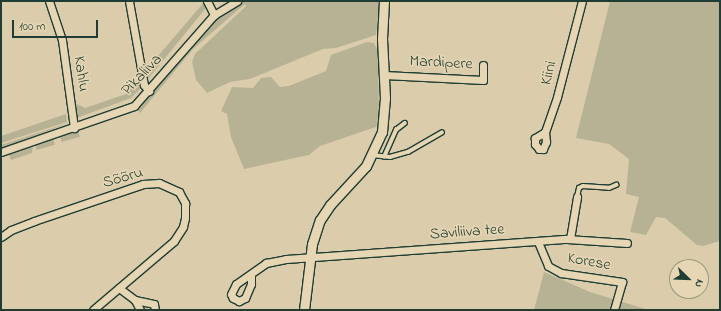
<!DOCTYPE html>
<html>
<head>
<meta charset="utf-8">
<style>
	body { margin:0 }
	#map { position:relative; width:721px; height:311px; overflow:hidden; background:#dbcdac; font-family:"Indie Flower",sans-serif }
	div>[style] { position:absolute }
	.green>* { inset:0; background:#b8b295; transform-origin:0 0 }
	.roads { filter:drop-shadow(1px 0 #1f3d34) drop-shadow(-1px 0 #1f3d34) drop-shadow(0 1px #1f3d34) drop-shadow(0 -1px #1f3d34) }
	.service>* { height:3.5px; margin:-1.75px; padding:0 1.75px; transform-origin:1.75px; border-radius:1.75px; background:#e7d6b3 }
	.minor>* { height:7px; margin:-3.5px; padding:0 3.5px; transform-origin:3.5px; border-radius:3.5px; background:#e7d6b3 }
	.tertiary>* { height:9px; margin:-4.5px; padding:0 4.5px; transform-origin:4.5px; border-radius:4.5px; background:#e7d6b3 }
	span { translate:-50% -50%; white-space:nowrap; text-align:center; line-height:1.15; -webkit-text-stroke:3px #e7d6b3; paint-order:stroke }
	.street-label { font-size:16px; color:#1f3d34 }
	.frame { position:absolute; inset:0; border:2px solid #1f3d34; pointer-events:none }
	.north { position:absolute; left:669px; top:259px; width:40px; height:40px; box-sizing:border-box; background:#e7d6b3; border:1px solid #979980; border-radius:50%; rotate:113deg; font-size:11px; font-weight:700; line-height:16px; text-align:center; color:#1f3d34 }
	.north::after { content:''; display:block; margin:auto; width:14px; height:18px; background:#1f3d34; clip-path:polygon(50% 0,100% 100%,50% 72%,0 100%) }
	.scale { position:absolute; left:12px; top:20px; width:86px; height:18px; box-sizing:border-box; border:2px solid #1f3d34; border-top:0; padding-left:5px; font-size:12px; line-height:14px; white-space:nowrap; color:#1f3d34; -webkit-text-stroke:3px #e7d6b3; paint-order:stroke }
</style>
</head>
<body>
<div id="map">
	<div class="green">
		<i style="clip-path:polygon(205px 1px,206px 8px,148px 79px,146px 70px)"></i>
		<i style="clip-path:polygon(243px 1px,380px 1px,376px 35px,336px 48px,323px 49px,250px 79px,230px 82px,207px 93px,196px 80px,192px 62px,195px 54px,246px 6px,245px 4px,193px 49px,140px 113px,136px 107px,166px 77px,209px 25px,226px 10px)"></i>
		<i style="clip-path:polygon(610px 1px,720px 1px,720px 241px,703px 246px,697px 245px,665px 218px,656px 217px,646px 235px,630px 232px,639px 197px,626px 194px,629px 159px,609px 144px,576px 138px)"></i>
		<i style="clip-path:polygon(367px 42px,374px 43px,378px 51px,379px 114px,376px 127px,320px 146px,309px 155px,244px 169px,231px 137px,227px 114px,221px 111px,232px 87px,253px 88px,261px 78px,271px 77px,280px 87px,289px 86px,326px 71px,331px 55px)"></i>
		<i style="clip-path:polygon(140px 77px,142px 87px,131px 98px,74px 119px,73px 106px,77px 104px,85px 108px,126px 94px)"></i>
		<i style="clip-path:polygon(66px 114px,67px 122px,1px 143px,1px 136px)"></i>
		<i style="clip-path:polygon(71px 122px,4px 148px,1px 147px,1px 145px)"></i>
		<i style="left:78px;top:130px;width:7px;height:19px;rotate:74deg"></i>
		<i style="left:53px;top:138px;width:7px;height:19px;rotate:74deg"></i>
		<i style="clip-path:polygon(33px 145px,32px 153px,11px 160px,8px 153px)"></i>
		<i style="clip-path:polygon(544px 272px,590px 292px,649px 310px,534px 310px)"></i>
	</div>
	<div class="roads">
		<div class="service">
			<i style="left:372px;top:155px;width:18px;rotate:6deg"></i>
			<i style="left:390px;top:157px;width:19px;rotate:-16deg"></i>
			<i style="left:408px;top:152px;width:39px;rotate:-30deg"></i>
			<i style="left:384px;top:157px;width:30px;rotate:-66deg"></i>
			<i style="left:396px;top:130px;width:11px;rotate:-38deg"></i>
			<i style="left:577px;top:197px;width:9px;rotate:-77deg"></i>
			<i style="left:579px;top:188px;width:4px;rotate:-27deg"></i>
			<i style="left:583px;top:186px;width:26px;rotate:4deg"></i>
			<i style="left:609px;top:188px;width:8px;rotate:-23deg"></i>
		</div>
		<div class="minor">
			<i style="left:49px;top:1px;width:41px;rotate:71.6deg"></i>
			<i style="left:62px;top:40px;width:89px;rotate:82.2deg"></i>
			<i style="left:129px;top:1px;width:85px;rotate:79.9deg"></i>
			<i style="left:144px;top:85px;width:8px;rotate:50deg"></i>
			<i style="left:207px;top:1px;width:16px;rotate:63deg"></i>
			<i style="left:384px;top:75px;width:99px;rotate:2.9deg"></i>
			<i style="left:483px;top:80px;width:15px;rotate:-90deg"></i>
			<i style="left:545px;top:132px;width:12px;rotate:149deg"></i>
			<i style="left:535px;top:138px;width:6px;rotate:90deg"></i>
			<i style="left:535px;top:144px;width:6px;rotate:51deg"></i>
			<i style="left:539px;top:149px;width:4px"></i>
			<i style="left:543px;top:149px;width:8px;rotate:-67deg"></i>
			<i style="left:546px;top:142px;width:10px;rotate:-96deg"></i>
			<i style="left:545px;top:132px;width:37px;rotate:-71deg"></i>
			<i style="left:557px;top:97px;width:99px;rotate:-75.4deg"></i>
			<i style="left:1px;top:152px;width:141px;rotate:-19.1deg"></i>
			<i style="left:134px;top:106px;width:121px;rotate:-48.7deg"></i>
			<i style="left:214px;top:15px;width:27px;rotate:-31deg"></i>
			<i style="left:1px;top:237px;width:12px;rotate:-35deg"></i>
			<i style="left:11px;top:230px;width:25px;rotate:-21deg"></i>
			<i style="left:34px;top:221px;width:115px;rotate:-18.7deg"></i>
			<i style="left:143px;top:184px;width:16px;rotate:-4deg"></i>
			<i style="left:159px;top:183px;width:22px;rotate:24deg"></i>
			<i style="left:179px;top:192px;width:13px;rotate:61deg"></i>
			<i style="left:185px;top:203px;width:15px;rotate:90deg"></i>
			<i style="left:185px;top:218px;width:9px;rotate:103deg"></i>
			<i style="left:183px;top:227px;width:17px;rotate:123deg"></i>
			<i style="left:174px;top:241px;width:106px;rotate:139.6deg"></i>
			<i style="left:570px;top:239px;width:43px;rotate:-80.5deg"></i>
			<i style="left:538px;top:242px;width:26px;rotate:67deg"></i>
			<i style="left:548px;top:266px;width:15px;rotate:28deg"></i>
			<i style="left:561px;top:273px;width:62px;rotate:8.4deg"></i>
			<i style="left:622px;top:282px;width:29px;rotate:106deg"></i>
			<i style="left:251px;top:274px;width:10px;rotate:90deg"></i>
			<i style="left:251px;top:284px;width:15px;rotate:113deg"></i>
			<i style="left:245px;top:298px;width:7px;rotate:153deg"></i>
			<i style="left:239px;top:301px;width:7px;rotate:-153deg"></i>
			<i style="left:233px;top:298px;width:4px;rotate:-117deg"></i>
			<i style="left:231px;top:294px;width:11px;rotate:-63deg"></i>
			<i style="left:236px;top:284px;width:37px;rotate:-35deg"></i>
			<i style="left:266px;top:263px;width:20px;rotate:-11deg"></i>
			<i style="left:286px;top:259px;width:282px;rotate:-4.1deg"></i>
			<i style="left:567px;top:239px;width:60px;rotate:3.8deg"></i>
			<i style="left:119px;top:288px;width:20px;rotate:37deg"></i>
			<i style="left:135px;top:300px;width:19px;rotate:12deg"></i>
			<i style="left:154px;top:304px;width:6px;rotate:81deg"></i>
			<i style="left:135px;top:300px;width:11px;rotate:63deg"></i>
		</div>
		<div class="tertiary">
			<i style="left:304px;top:310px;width:66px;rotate:-83.1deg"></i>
			<i style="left:312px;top:244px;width:25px;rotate:-72deg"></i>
			<i style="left:320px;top:220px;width:18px;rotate:-56deg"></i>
			<i style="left:330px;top:205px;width:53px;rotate:-47.3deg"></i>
			<i style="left:366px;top:166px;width:38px;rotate:-65deg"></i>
			<i style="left:382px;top:132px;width:34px;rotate:-85deg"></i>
			<i style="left:385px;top:98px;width:59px;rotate:-92.9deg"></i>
			<i style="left:382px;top:39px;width:38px;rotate:-87deg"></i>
		</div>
	</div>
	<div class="street-label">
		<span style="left:441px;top:63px;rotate:3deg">Mardipere</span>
		<span style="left:549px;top:73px;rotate:-76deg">Kiini</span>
		<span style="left:81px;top:74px;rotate:82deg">Kahlu</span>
		<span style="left:142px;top:75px;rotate:-46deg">Pikaliiva</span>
		<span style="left:123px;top:178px;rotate:-16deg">Sõõru</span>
		<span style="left:467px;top:232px;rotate:-4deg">Saviliiva tee</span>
		<span style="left:589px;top:262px;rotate:10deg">Korese</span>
	</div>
	<div class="frame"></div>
	<div class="north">N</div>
	<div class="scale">100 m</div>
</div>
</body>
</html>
